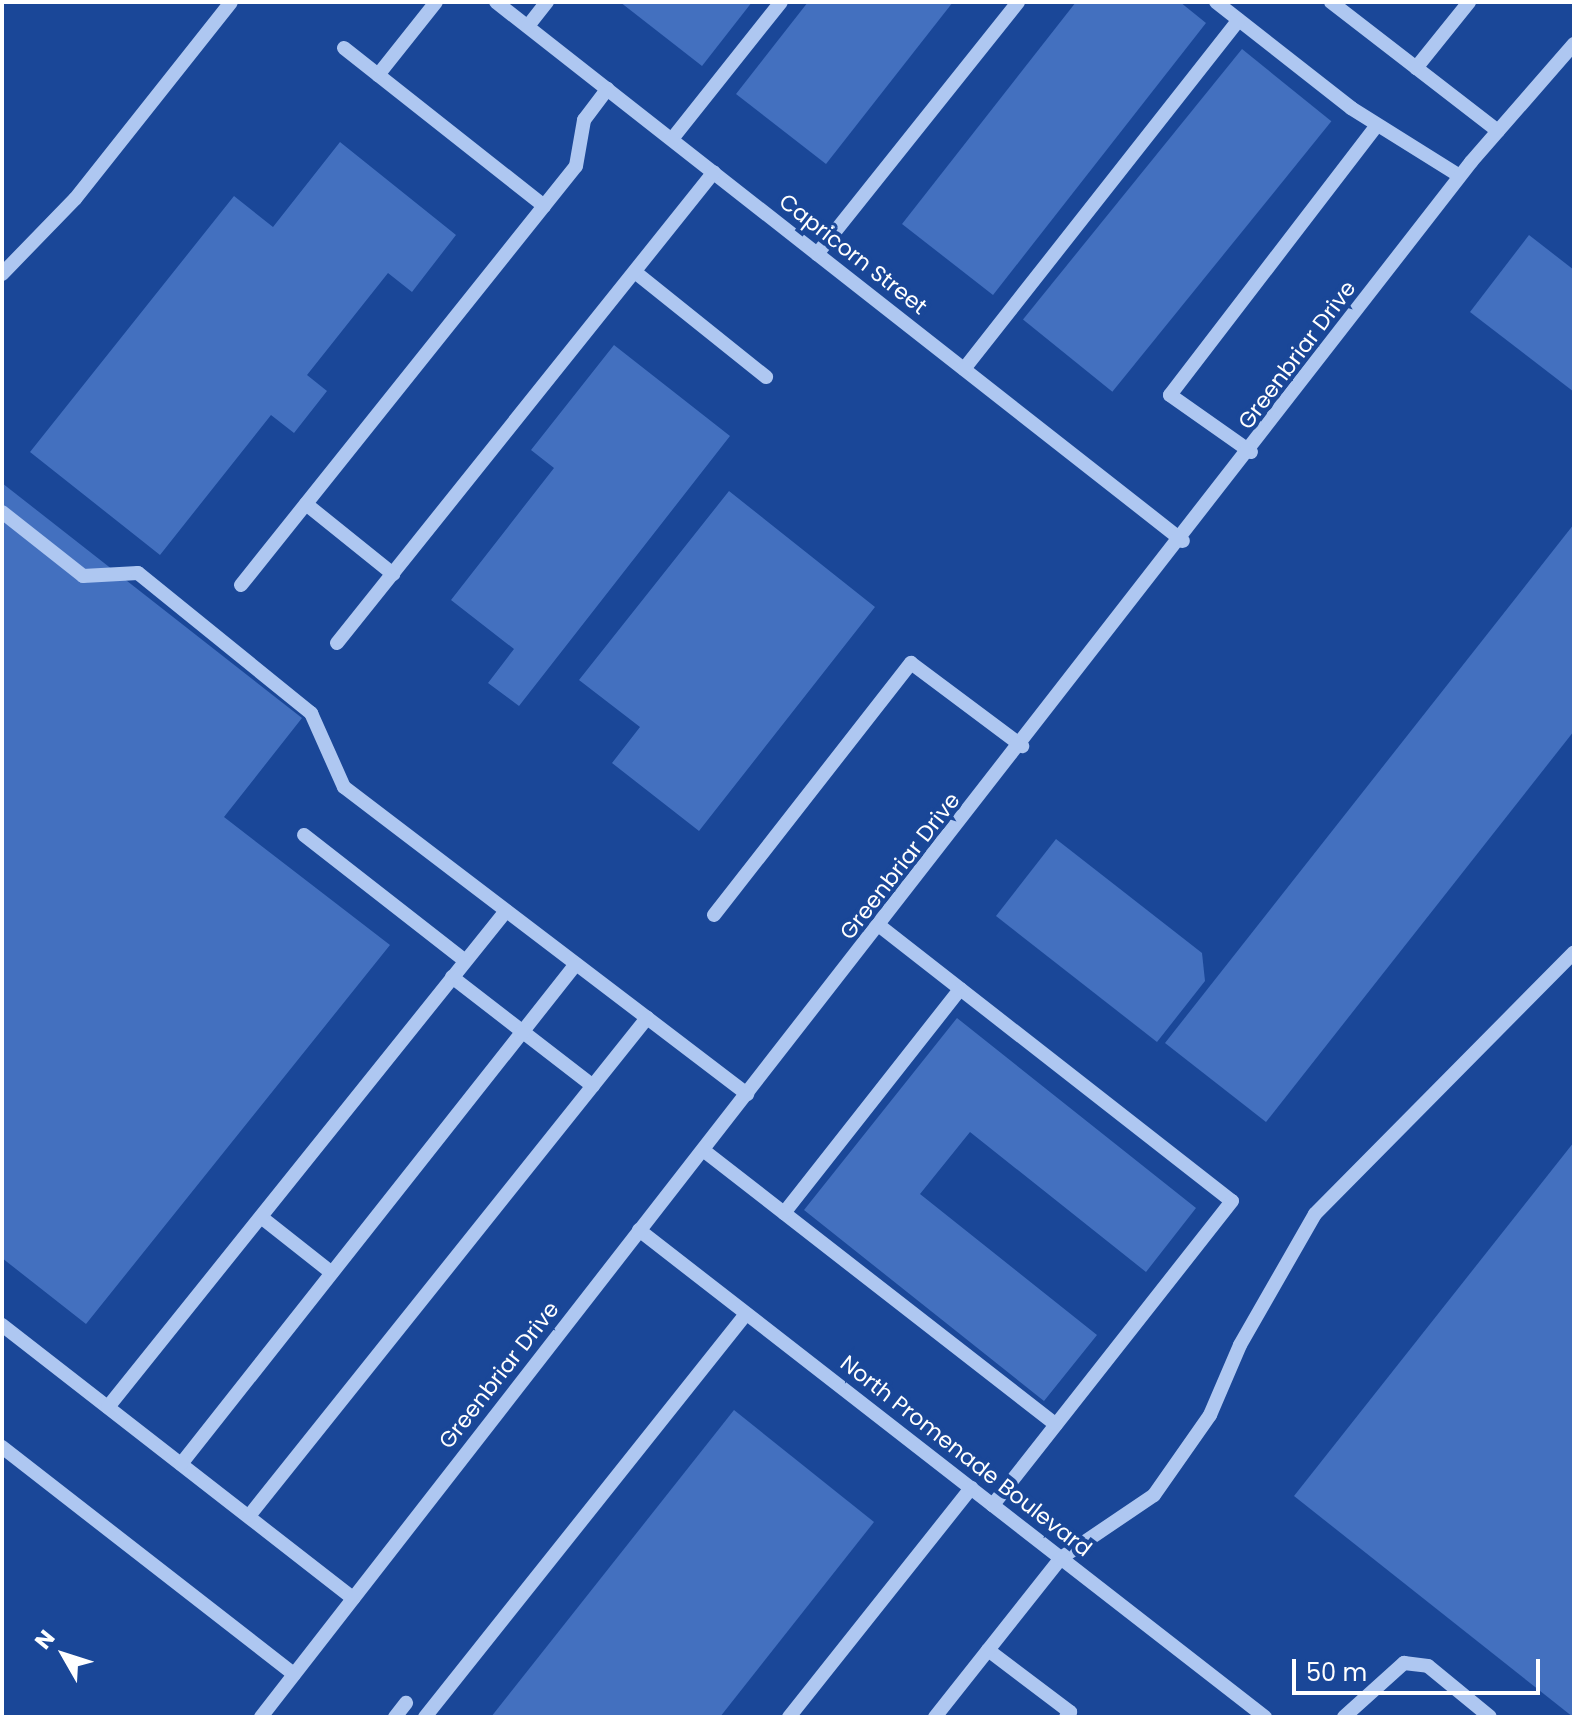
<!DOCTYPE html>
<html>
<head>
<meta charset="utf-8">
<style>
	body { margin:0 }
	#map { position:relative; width:1576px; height:1719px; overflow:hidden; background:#1a4798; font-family:Poppins,sans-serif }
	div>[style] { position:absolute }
	.building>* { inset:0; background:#4370bf; transform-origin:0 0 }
	.minor>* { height:14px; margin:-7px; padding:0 7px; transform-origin:7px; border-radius:7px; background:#aec7f1 }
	span { translate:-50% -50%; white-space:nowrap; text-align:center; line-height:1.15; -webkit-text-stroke:8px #1a4798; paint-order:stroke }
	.street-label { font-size:22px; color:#fff }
	.frame { position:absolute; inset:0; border:4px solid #fff; pointer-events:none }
	.north { position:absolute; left:24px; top:1615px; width:80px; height:80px; -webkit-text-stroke:6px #1a4798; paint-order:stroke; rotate:309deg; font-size:22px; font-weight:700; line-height:32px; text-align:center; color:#fff }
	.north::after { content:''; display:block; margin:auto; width:28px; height:36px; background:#fff; clip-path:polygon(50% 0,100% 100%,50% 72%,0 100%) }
	.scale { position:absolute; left:1292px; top:1659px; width:248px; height:36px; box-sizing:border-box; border:4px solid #fff; border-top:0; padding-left:10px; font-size:24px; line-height:28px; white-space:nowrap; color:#fff; -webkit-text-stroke:6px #1a4798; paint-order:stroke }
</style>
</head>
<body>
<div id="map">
	<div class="building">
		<i style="clip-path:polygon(620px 2px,752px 2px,702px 66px)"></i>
		<i style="clip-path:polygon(808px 2px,953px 2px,826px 164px,736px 94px)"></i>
		<i style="clip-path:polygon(1076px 2px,1180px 2px,1206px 23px,993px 295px,902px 224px)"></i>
		<i style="left:1242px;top:49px;width:115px;height:348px;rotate:39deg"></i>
		<i style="clip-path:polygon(340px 142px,456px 235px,412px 292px,388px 273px,307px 375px,327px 391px,294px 433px,271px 415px,160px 555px,30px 452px,234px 196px,273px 227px)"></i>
		<i style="clip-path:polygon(1529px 235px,1574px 270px,1574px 392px,1470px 312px)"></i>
		<i style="clip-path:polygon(614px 345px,730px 436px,519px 706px,488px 683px,514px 649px,451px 600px,554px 468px,531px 450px)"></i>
		<i style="clip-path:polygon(2px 483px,302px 718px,224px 817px,390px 945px,86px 1324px,2px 1258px)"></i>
		<i style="clip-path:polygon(729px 491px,875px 607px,699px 831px,612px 763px,640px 727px,579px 680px)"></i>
		<i style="clip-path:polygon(1574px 524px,1574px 731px,1266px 1122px,1165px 1043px)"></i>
		<i style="clip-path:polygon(1056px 839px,1202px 953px,1205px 981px,1157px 1042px,996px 916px)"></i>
		<i style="clip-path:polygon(957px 1018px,1196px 1208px,1146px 1272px,970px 1132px,920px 1194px,1097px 1335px,1044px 1401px,804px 1210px)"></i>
		<i style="clip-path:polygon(1574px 1142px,1574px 1717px,1573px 1717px,1294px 1496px)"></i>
		<i style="clip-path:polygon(734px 1410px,874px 1522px,720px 1717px,491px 1717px)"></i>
	</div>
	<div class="minor">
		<i style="left:496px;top:2px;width:873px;rotate:38.12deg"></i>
		<i style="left:1216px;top:2px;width:172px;rotate:38.1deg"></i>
		<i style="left:1351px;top:108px;width:128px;rotate:32deg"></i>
		<i style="left:1331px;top:2px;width:211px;rotate:37.7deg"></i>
		<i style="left:528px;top:26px;width:31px;rotate:-52deg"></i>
		<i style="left:344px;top:48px;width:255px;rotate:38.3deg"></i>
		<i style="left:1416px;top:68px;width:85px;rotate:-51.2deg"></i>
		<i style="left:378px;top:75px;width:93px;rotate:-51.5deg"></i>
		<i style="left:672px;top:139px;width:175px;rotate:-51.5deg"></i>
		<i style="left:817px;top:254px;width:322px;rotate:-51.4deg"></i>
		<i style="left:635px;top:272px;width:168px;rotate:38.7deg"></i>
		<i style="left:2px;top:274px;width:105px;rotate:-45.8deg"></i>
		<i style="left:75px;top:199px;width:251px;rotate:-51.6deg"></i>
		<i style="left:964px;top:369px;width:444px;rotate:-51.8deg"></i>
		<i style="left:1251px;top:452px;width:99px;rotate:-144.9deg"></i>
		<i style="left:1170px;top:395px;width:340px;rotate:-52.5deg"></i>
		<i style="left:306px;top:504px;width:112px;rotate:38.8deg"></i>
		<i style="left:2px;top:512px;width:103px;rotate:38.3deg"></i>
		<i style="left:83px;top:576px;width:55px;rotate:-3.1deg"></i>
		<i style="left:138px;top:573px;width:223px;rotate:39deg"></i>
		<i style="left:311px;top:713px;width:81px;rotate:66deg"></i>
		<i style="left:344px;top:787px;width:507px;rotate:37.3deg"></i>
		<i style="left:241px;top:585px;width:536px;rotate:-51.36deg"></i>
		<i style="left:576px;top:166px;width:47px;rotate:-80.1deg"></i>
		<i style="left:584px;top:120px;width:39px;rotate:-53deg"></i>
		<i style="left:337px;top:643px;width:603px;rotate:-51.33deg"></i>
		<i style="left:304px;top:835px;width:204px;rotate:38deg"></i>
		<i style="left:714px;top:915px;width:320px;rotate:-52deg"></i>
		<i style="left:911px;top:663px;width:139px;rotate:36.8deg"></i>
		<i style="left:881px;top:927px;width:445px;rotate:38deg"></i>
		<i style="left:1232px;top:1201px;width:387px;rotate:128.2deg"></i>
		<i style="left:452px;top:977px;width:178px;rotate:37.7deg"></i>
		<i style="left:703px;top:1150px;width:447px;rotate:37.9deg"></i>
		<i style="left:784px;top:1213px;width:285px;rotate:-51.8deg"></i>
		<i style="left:261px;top:1217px;width:90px;rotate:38.3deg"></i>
		<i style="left:639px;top:1230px;width:793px;rotate:37.88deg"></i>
		<i style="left:2px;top:1325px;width:445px;rotate:37.9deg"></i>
		<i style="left:108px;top:1407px;width:636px;rotate:-51.26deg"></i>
		<i style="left:2px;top:1447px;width:370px;rotate:37.9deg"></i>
		<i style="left:181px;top:1464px;width:637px;rotate:-51.69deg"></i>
		<i style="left:249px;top:1516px;width:638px;rotate:-51.37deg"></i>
		<i style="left:988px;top:1650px;width:103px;rotate:37.1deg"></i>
		<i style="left:1070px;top:1712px;width:6px;rotate:129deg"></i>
		<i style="left:261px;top:1717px;width:1970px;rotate:-52.11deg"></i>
		<i style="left:1471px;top:162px;width:157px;rotate:-48.9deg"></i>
		<i style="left:395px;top:1717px;width:18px;rotate:-52deg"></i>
		<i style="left:425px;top:1717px;width:515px;rotate:-51.46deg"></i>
		<i style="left:789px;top:1717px;width:293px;rotate:-51.5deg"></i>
		<i style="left:935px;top:1717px;width:203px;rotate:-51.6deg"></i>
		<i style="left:1061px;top:1558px;width:112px;rotate:-34.1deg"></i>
		<i style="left:1154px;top:1495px;width:98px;rotate:-55deg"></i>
		<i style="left:1210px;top:1415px;width:76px;rotate:-66.8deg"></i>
		<i style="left:1240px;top:1345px;width:151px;rotate:-60.2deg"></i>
		<i style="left:1315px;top:1214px;width:368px;rotate:-45.3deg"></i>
		<i style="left:1344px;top:1717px;width:81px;rotate:-42deg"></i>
		<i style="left:1404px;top:1663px;width:24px;rotate:7deg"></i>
		<i style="left:1428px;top:1666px;width:80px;rotate:39.4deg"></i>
	</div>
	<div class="street-label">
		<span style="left:853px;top:254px;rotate:38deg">Capricorn Street</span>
		<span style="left:1297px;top:355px;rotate:-53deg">Greenbriar Drive</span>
		<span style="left:900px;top:866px;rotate:-52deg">Greenbriar Drive</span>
		<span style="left:499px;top:1375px;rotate:-52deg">Greenbriar Drive</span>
		<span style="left:966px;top:1456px;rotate:38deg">North Promenade Boulevard</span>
	</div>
	<div class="frame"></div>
	<div class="north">N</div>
	<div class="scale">50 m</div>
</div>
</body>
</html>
